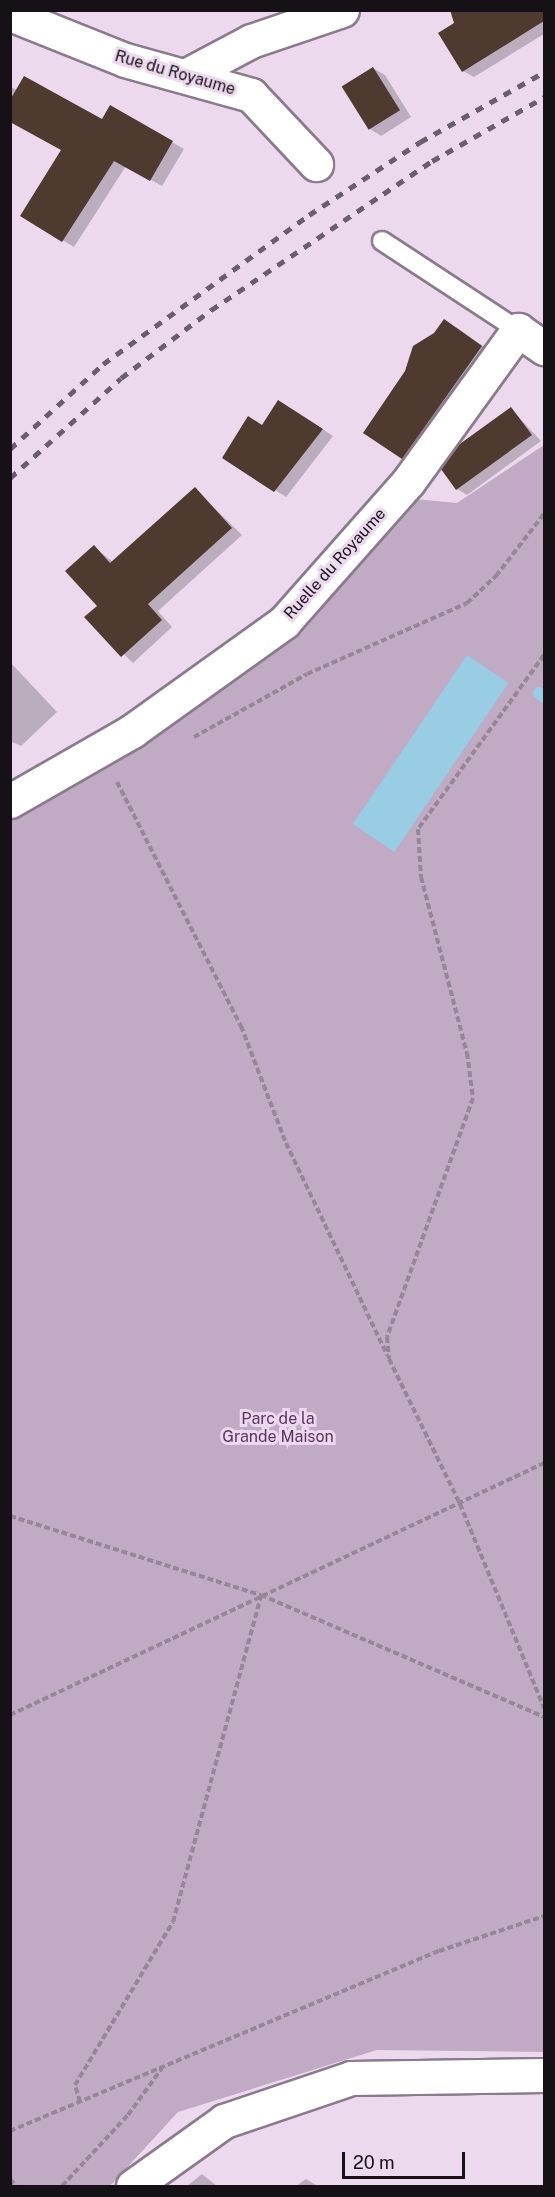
<!DOCTYPE html>
<html>
<head>
<meta charset="utf-8">
<style>
	body { margin:0 }
	#map { position:relative; width:555px; height:2197px; overflow:hidden; background:#ecd9ee; font-family:"Public Sans",sans-serif }
	div>[style] { position:absolute }
	.green>* { inset:0; background:#c1aac3 }
	.water>* { inset:0; background:#99cde4; transform-origin:0 0 }
	.shadow>* { inset:0; background:#0003 }
	.stream>* { height:12px; margin:-6px; padding:0 6px; transform-origin:6px; border-radius:6px; background:#99cde4 }
	.building>* { inset:0; background:#4e3a2f; transform-origin:0 0 }
	.path>* { height:4px; margin-top:-2px; transform-origin:0; background:repeating-linear-gradient(90deg,#958796 0 6px,transparent 0 9px) }
	.roads { filter:drop-shadow(2px 0 #8b7a8d) drop-shadow(-2px 0 #8b7a8d) drop-shadow(0 2px #8b7a8d) drop-shadow(0 -2px #8b7a8d) }
	.service>* { height:18px; margin:-9px; padding:0 9px; transform-origin:9px; border-radius:9px; background:#fff }
	.minor>* { height:33px; margin:-16.5px; padding:0 16.5px; transform-origin:16.5px; border-radius:16.5px; background:#fff }
	.rail>* { height:4.5px; margin-top:-2.25px; transform-origin:0; background:repeating-linear-gradient(90deg,#695e6b 0 8px,transparent 0 16px) }
	span { translate:-50% -50%; white-space:nowrap; text-align:center; line-height:1.15; -webkit-text-stroke:6px #ecd9ee; paint-order:stroke }
	.street-label { font-size:16px; color:#161017 }
	.park-label { font-size:16px; color:#5e3362 }
	.frame { position:absolute; inset:0; border:12px solid #161017; pointer-events:none }
	.scale { position:absolute; left:342px; top:2152px; width:123px; height:27px; box-sizing:border-box; border:3px solid #161017; border-top:0; padding-left:8px; font-size:18px; line-height:21px; white-space:nowrap; color:#161017; -webkit-text-stroke:4px #ecd9ee; paint-order:stroke }
</style>
</head>
<body>
<div id="map">
	<div class="green">
		<i style="clip-path:polygon(544px 445px,544px 2052px,377px 2050px,178px 2112px,110px 2186px,11px 2186px,10px 807px,194px 702px,414px 499px,457px 503px)"></i>
	</div>
	<div class="water">
		<i style="left:467px;top:655px;width:50px;height:204px;rotate:34deg"></i>
	</div>
	<div class="shadow">
		<i style="clip-path:polygon(452px 10px,544px 10px,544px 34px,474px 77px,463px 71px)"></i>
		<i style="clip-path:polygon(373px 68px,385px 75px,411px 117px,381px 136px,370px 129px)"></i>
		<i style="clip-path:polygon(10px 87px,103px 121px,110px 107px,184px 149px,162px 186px,126px 166px,74px 247px,22px 216px,63px 150px,10px 120px)"></i>
		<i style="clip-path:polygon(456px 327px,493px 353px,414px 464px,402px 458px)"></i>
		<i style="clip-path:polygon(290px 408px,333px 436px,286px 497px,224px 458px)"></i>
		<i style="clip-path:polygon(511px 409px,541px 441px,467px 495px,457px 489px)"></i>
		<i style="clip-path:polygon(195px 489px,242px 535px,158px 611px,172px 627px,133px 663px,86px 617px,99px 606px,94px 547px,113px 562px)"></i>
		<i style="clip-path:polygon(10px 662px,57px 712px,21px 746px,10px 741px)"></i>
		<i style="clip-path:polygon(202px 2174px,217px 2186px,187px 2186px)"></i>
		<i style="clip-path:polygon(306px 2179px,316px 2185px,317px 2186px,296px 2186px)"></i>
	</div>
	<div class="stream">
		<i style="left:539px;top:693px;width:6px;rotate:39deg"></i>
	</div>
	<div class="building">
		<i style="clip-path:polygon(450px 10px,544px 10px,544px 21px,462px 72px,438px 33px,454px 23px)"></i>
		<i style="left:373px;top:67px;width:51px;height:37px;rotate:58deg"></i>
		<i style="clip-path:polygon(24px 76px,102px 119px,110px 105px,173px 141px,150px 181px,114px 161px,62px 242px,20px 216px,61px 150px,10px 122px,10px 100px)"></i>
		<i style="clip-path:polygon(444px 319px,482px 346px,402px 459px,363px 433px,405px 371px,413px 346px,434px 333px)"></i>
		<i style="clip-path:polygon(278px 400px,323px 429px,274px 492px,222px 458px,248px 416px,262px 425px)"></i>
		<i style="clip-path:polygon(511px 407px,532px 435px,456px 490px,441px 469px,457px 446px)"></i>
		<i style="clip-path:polygon(195px 487px,232px 528px,148px 604px,162px 620px,121px 657px,84px 617px,97px 606px,65px 571px,94px 545px,110px 563px)"></i>
	</div>
	<div class="path">
		<i style="left:544px;top:655px;width:215px;rotate:125.9deg"></i>
		<i style="left:418px;top:829px;width:48px;rotate:86.4deg"></i>
		<i style="left:421px;top:877px;width:182px;rotate:75.4deg"></i>
		<i style="left:467px;top:1053px;width:45px;rotate:82.4deg"></i>
		<i style="left:473px;top:1098px;width:254px;rotate:109.8deg"></i>
		<i style="left:387px;top:1337px;width:22px;rotate:85deg"></i>
		<i style="left:389px;top:1359px;width:161px;rotate:63.9deg"></i>
		<i style="left:460px;top:1504px;width:221px;rotate:67.6deg"></i>
		<i style="left:194px;top:737px;width:129px;rotate:-29.1deg"></i>
		<i style="left:307px;top:674px;width:175px;rotate:-23.9deg"></i>
		<i style="left:467px;top:603px;width:40px;rotate:-43deg"></i>
		<i style="left:496px;top:576px;width:78px;rotate:-52.3deg"></i>
		<i style="left:117px;top:782px;width:274px;rotate:63.1deg"></i>
		<i style="left:241px;top:1026px;width:125px;rotate:69deg"></i>
		<i style="left:286px;top:1143px;width:235px;rotate:64.5deg"></i>
		<i style="left:10px;top:1516px;width:263px;rotate:17.5deg"></i>
		<i style="left:261px;top:1595px;width:308px;rotate:23.3deg"></i>
		<i style="left:10px;top:1715px;width:590px;rotate:-25.26deg"></i>
		<i style="left:80px;top:2102px;width:18px;rotate:-106deg"></i>
		<i style="left:75px;top:2085px;width:190px;rotate:-59deg"></i>
		<i style="left:173px;top:1922px;width:338px;rotate:-74.9deg"></i>
		<i style="left:10px;top:2131px;width:465px;rotate:-22.8deg"></i>
		<i style="left:439px;top:1951px;width:111px;rotate:-18.4deg"></i>
		<i style="left:10px;top:2179px;width:9px;rotate:49deg"></i>
		<i style="left:62px;top:2186px;width:97px;rotate:-47.1deg"></i>
		<i style="left:128px;top:2115px;width:58px;rotate:-54.1deg"></i>
	</div>
	<div class="roads">
		<div class="service">
			<i style="left:382px;top:241px;width:163px;rotate:33.2deg"></i>
		</div>
		<div class="minor">
			<i style="left:10px;top:14px;width:124px;rotate:21.8deg"></i>
			<i style="left:125px;top:60px;width:131px;rotate:15.5deg"></i>
			<i style="left:251px;top:95px;width:95px;rotate:46.7deg"></i>
			<i style="left:187px;top:75px;width:72px;rotate:-28deg"></i>
			<i style="left:251px;top:41px;width:96px;rotate:-18.8deg"></i>
			<i style="left:10px;top:801px;width:141px;rotate:-29.8deg"></i>
			<i style="left:132px;top:731px;width:187px;rotate:-35.6deg"></i>
			<i style="left:284px;top:622px;width:187px;rotate:-48.5deg"></i>
			<i style="left:408px;top:482px;width:188px;rotate:-54.1deg"></i>
			<i style="left:518px;top:330px;width:32px;rotate:35deg"></i>
			<i style="left:133px;top:2186px;width:112px;rotate:-35.5deg"></i>
			<i style="left:224px;top:2121px;width:134px;rotate:-18.7deg"></i>
			<i style="left:351px;top:2078px;width:193px;rotate:-0.9deg"></i>
		</div>
	</div>
	<div class="rail">
		<i style="left:10px;top:449px;width:126px;rotate:-42.4deg"></i>
		<i style="left:103px;top:364px;width:254px;rotate:-35.9deg"></i>
		<i style="left:309px;top:215px;width:133px;rotate:-33.3deg"></i>
		<i style="left:420px;top:142px;width:142px;rotate:-29.4deg"></i>
		<i style="left:10px;top:478px;width:149px;rotate:-42deg"></i>
		<i style="left:121px;top:378px;width:113px;rotate:-37.1deg"></i>
		<i style="left:211px;top:310px;width:267px;rotate:-34deg"></i>
		<i style="left:432px;top:161px;width:129px;rotate:-29.7deg"></i>
	</div>
	<div class="street-label">
		<span style="left:175px;top:73px;rotate:16deg">Rue du Royaume</span>
		<span style="left:335px;top:564px;rotate:-48deg">Ruelle du Royaume</span>
	</div>
	<div class="park-label">
		<span style="left:278px;top:1428px">Parc de la<br>Grande Maison</span>
	</div>
	<div class="frame"></div>
	<div class="scale">20 m</div>
</div>
</body>
</html>
